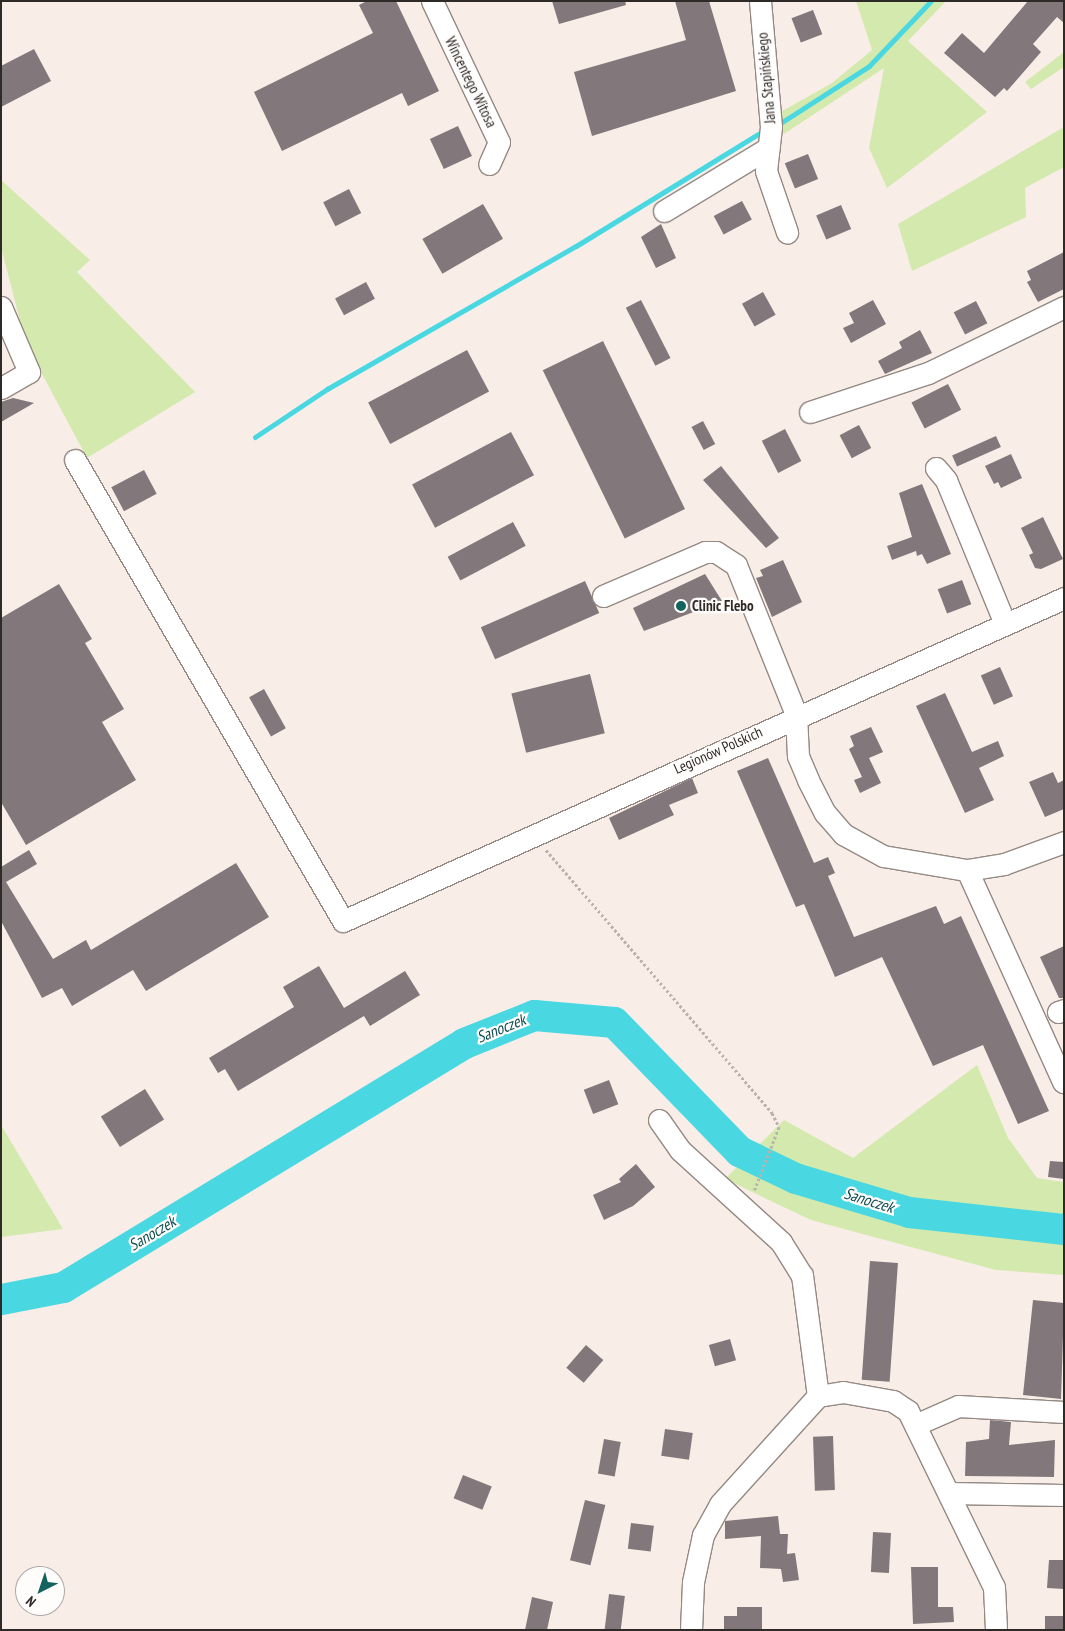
<!DOCTYPE html>
<html>
<head>
<meta charset="utf-8">
<style>
	body { margin:0 }
	#map { position:relative; width:1065px; height:1631px; overflow:hidden; background:#f9ede7; font-family:"PT Sans Narrow",sans-serif }
	div>[style] { position:absolute }
	.green>* { inset:0; background:#d4e9ae }
	.stream>* { height:5px; margin:-2.5px; padding:0 2.5px; transform-origin:2.5px; border-radius:2.5px; background:#49d8e1 }
	.river>* { height:31px; margin:-15.5px; padding:0 15.5px; transform-origin:15.5px; border-radius:15.5px; background:#49d8e1 }
	.building>* { inset:0; background:#82777b; transform-origin:0 0 }
	.path>* { height:3px; margin-top:-1.5px; transform-origin:0; background:repeating-linear-gradient(90deg,#bcb2ad 0 2.5px,transparent 0 5px) }
	.roads { filter:drop-shadow(1px 0 #948984) drop-shadow(-1px 0 #948984) drop-shadow(0 1px #948984) drop-shadow(0 -1px #948984) }
	.minor>* { height:21px; margin:-10.5px; padding:0 10.5px; transform-origin:10.5px; border-radius:10.5px; background:#fff }
	.dots>* { width:14px; height:14px; translate:-50% -50%; box-sizing:border-box; border:2px solid #fffdfc; border-radius:50% }
	span { translate:-50% -50%; white-space:nowrap; text-align:center; line-height:1.15; -webkit-text-stroke:4.5px #fffdfc; paint-order:stroke }
	.street-label { font-size:15px; color:#2e2a27 }
	.poi-label { font-size:15px; color:#2e2a27; font-weight:700 }
	.left { translate:0 -50%; text-align:left }
	.water-label { font-size:16px; color:#0d4c50; font-style:italic }
	.frame { position:absolute; inset:0; border:2px solid #2e2a27; pointer-events:none }
	.north { position:absolute; left:15px; top:1566px; width:50px; height:50px; box-sizing:border-box; background:#fffdfc; border:1px solid #aba9a7; border-radius:50%; rotate:221deg; font-size:14px; font-weight:700; line-height:20px; text-align:center; color:#2e2a27 }
	.north::after { content:''; display:block; margin:auto; width:18px; height:22px; background:#13635f; clip-path:polygon(50% 0,100% 100%,50% 72%,0 100%) }
</style>
</head>
<body>
<div id="map">
	<div class="green">
		<i style="clip-path:polygon(856px 1px,946px 1px,908px 41px,987px 112px,887px 188px,869px 148px,884px 68px,784px 134px,777px 114px,832px 83px,872px 50px)"></i>
		<i style="clip-path:polygon(1064px 52px,1064px 67px,1031px 89px,1025px 82px)"></i>
		<i style="clip-path:polygon(1064px 127px,1064px 167px,1025px 188px,1026px 217px,912px 271px,898px 224px)"></i>
		<i style="clip-path:polygon(1px 180px,90px 260px,77px 272px,195px 392px,87px 458px,26px 344px,1px 247px)"></i>
		<i style="clip-path:polygon(977px 1065px,1008px 1138px,1037px 1178px,1064px 1182px,1064px 1275px,996px 1270px,811px 1220px,725px 1179px,784px 1120px,853px 1158px)"></i>
		<i style="clip-path:polygon(1px 1125px,63px 1229px,1px 1237px)"></i>
	</div>
	<div class="stream">
		<i style="left:779px;top:124px;width:107px;rotate:-32.8deg"></i>
		<i style="left:869px;top:66px;width:90px;rotate:-46.4deg"></i>
		<i style="left:255px;top:437px;width:87px;rotate:-33.7deg"></i>
		<i style="left:327px;top:389px;width:287px;rotate:-29.9deg"></i>
		<i style="left:576px;top:246px;width:214px;rotate:-31.6deg"></i>
	</div>
	<div class="river">
		<i style="left:1px;top:1299px;width:63px;rotate:-11deg"></i>
		<i style="left:63px;top:1287px;width:469px;rotate:-31.3deg"></i>
		<i style="left:464px;top:1043px;width:75px;rotate:-21.8deg"></i>
		<i style="left:534px;top:1015px;width:80px;rotate:5deg"></i>
		<i style="left:614px;top:1022px;width:180px;rotate:45.9deg"></i>
		<i style="left:739px;top:1151px;width:62px;rotate:25.7deg"></i>
		<i style="left:795px;top:1178px;width:119px;rotate:16.6deg"></i>
		<i style="left:909px;top:1212px;width:156px;rotate:6.3deg"></i>
	</div>
	<div class="building">
		<i style="clip-path:polygon(367px 1px,396px 1px,439px 91px,408px 106px,402px 93px,282px 151px,254px 92px,373px 33px,359px 5px)"></i>
		<i style="clip-path:polygon(552px 1px,625px 1px,626px 5px,559px 24px)"></i>
		<i style="clip-path:polygon(675px 1px,709px 1px,736px 91px,592px 136px,574px 72px,686px 40px)"></i>
		<i style="clip-path:polygon(1028px 1px,1064px 1px,1064px 23px,1057px 17px,1033px 44px,1041px 52px,1007px 91px,1004px 88px,995px 97px,944px 53px,962px 33px,984px 53px)"></i>
		<i style="left:813px;top:10px;width:26px;height:23px;rotate:69deg"></i>
		<i style="clip-path:polygon(34px 49px,51px 81px,1px 107px,1px 66px)"></i>
		<i style="left:458px;top:126px;width:33px;height:31px;rotate:65deg"></i>
		<i style="left:808px;top:154px;width:27px;height:25px;rotate:68deg"></i>
		<i style="left:349px;top:189px;width:27px;height:29px;rotate:63deg"></i>
		<i style="left:742px;top:201px;width:21px;height:32px;rotate:62deg"></i>
		<i style="left:483px;top:204px;width:40px;height:70px;rotate:60deg"></i>
		<i style="left:841px;top:205px;width:26px;height:27px;rotate:67deg"></i>
		<i style="clip-path:polygon(661px 224px,676px 258px,656px 268px,641px 237px)"></i>
		<i style="clip-path:polygon(1064px 252px,1064px 289px,1038px 302px,1027px 282px,1031px 280px,1027px 271px)"></i>
		<i style="left:366px;top:282px;width:19px;height:35px;rotate:62deg"></i>
		<i style="left:763px;top:292px;width:26px;height:24px;rotate:61deg"></i>
		<i style="left:641px;top:300px;width:65px;height:17px;rotate:63deg"></i>
		<i style="clip-path:polygon(873px 300px,886px 324px,851px 343px,843px 328px,854px 323px,849px 313px)"></i>
		<i style="left:976px;top:301px;width:25px;height:25px;rotate:63deg"></i>
		<i style="clip-path:polygon(920px 330px,932px 353px,885px 374px,878px 361px,902px 348px,899px 342px)"></i>
		<i style="left:603px;top:341px;width:187px;height:67px;rotate:64deg"></i>
		<i style="left:467px;top:350px;width:47px;height:112px;rotate:62deg"></i>
		<i style="left:948px;top:384px;width:29px;height:41px;rotate:63deg"></i>
		<i style="clip-path:polygon(13px 398px,34px 403px,1px 422px,1px 402px)"></i>
		<i style="left:703px;top:421px;width:26px;height:13px;rotate:62deg"></i>
		<i style="left:859px;top:425px;width:26px;height:22px;rotate:62deg"></i>
		<i style="left:785px;top:429px;width:36px;height:26px;rotate:63deg"></i>
		<i style="left:511px;top:432px;width:49px;height:112px;rotate:62deg"></i>
		<i style="left:996px;top:436px;width:12px;height:48px;rotate:66deg"></i>
		<i style="clip-path:polygon(1011px 454px,1022px 478px,1001px 488px,998px 482px,994px 484px,985px 466px)"></i>
		<i style="clip-path:polygon(721px 466px,779px 538px,766px 548px,703px 480px)"></i>
		<i style="left:144px;top:470px;width:27px;height:37px;rotate:62deg"></i>
		<i style="clip-path:polygon(922px 484px,951px 554px,927px 564px,922px 554px,917px 556px,916px 551px,892px 560px,887px 546px,912px 537px,899px 493px)"></i>
		<i style="clip-path:polygon(1043px 517px,1063px 559px,1041px 569px,1035px 568px,1029px 555px,1033px 553px,1021px 528px)"></i>
		<i style="left:513px;top:522px;width:27px;height:74px;rotate:62deg"></i>
		<i style="clip-path:polygon(783px 560px,802px 602px,772px 617px,756px 578px,763px 576px,760px 570px)"></i>
		<i style="clip-path:polygon(705px 574px,722px 601px,644px 631px,633px 608px)"></i>
		<i style="left:962px;top:580px;width:26px;height:26px;rotate:69deg"></i>
		<i style="left:585px;top:581px;width:35px;height:114px;rotate:66deg"></i>
		<i style="clip-path:polygon(59px 584px,92px 639px,85px 643px,124px 709px,102px 722px,136px 780px,26px 845px,1px 802px,1px 618px)"></i>
		<i style="left:1000px;top:667px;width:32px;height:21px;rotate:66deg"></i>
		<i style="left:590px;top:674px;width:61px;height:81px;rotate:76deg"></i>
		<i style="left:264px;top:689px;width:45px;height:17px;rotate:61deg"></i>
		<i style="clip-path:polygon(945px 693px,972px 752px,998px 741px,1004px 756px,979px 768px,994px 800px,965px 813px,916px 706px)"></i>
		<i style="clip-path:polygon(871px 727px,883px 752px,869px 758px,881px 783px,860px 793px,854px 780px,862px 777px,849px 749px,854px 746px,850px 736px)"></i>
		<i style="clip-path:polygon(768px 758px,814px 863px,828px 857px,835px 873px,828px 876px,854px 937px,936px 906px,944px 924px,961px 916px,1049px 1111px,1018px 1124px,983px 1045px,933px 1066px,882px 957px,835px 977px,804px 904px,796px 907px,737px 771px)"></i>
		<i style="clip-path:polygon(1053px 772px,1058px 783px,1064px 780px,1064px 809px,1045px 817px,1029px 782px)"></i>
		<i style="clip-path:polygon(692px 778px,698px 793px,669px 805px,674px 815px,619px 840px,609px 818px)"></i>
		<i style="clip-path:polygon(29px 850px,37px 864px,6px 882px,53px 959px,86px 940px,91px 950px,236px 863px,269px 917px,146px 991px,133px 970px,72px 1006px,62px 988px,42px 998px,1px 921px,1px 867px)"></i>
		<i style="clip-path:polygon(1064px 946px,1064px 998px,1059px 998px,1040px 957px)"></i>
		<i style="clip-path:polygon(319px 966px,344px 1008px,405px 971px,420px 995px,370px 1026px,364px 1016px,238px 1091px,225px 1069px,218px 1073px,209px 1058px,294px 1007px,283px 987px)"></i>
		<i style="left:609px;top:1080px;width:26px;height:27px;rotate:69deg"></i>
		<i style="left:145px;top:1089px;width:36px;height:52px;rotate:58deg"></i>
		<i style="clip-path:polygon(1050px 1161px,1064px 1162px,1064px 1179px,1048px 1177px)"></i>
		<i style="clip-path:polygon(636px 1164px,655px 1187px,633px 1206px,604px 1220px,593px 1195px,621px 1182px,619px 1179px)"></i>
		<i style="left:870px;top:1261px;width:28px;height:119px;rotate:4deg"></i>
		<i style="clip-path:polygon(1033px 1300px,1064px 1303px,1061px 1399px,1023px 1395px)"></i>
		<i style="left:730px;top:1339px;width:22px;height:22px;rotate:74deg"></i>
		<i style="left:586px;top:1345px;width:23px;height:30px;rotate:41deg"></i>
		<i style="clip-path:polygon(990px 1420px,1011px 1422px,1009px 1445px,1055px 1440px,1054px 1477px,965px 1476px,966px 1442px,989px 1439px)"></i>
		<i style="left:665px;top:1429px;width:28px;height:27px;rotate:8deg"></i>
		<i style="left:833px;top:1436px;width:54px;height:20px;rotate:88deg"></i>
		<i style="left:604px;top:1439px;width:17px;height:35px;rotate:10deg"></i>
		<i style="left:463px;top:1475px;width:31px;height:25px;rotate:22deg"></i>
		<i style="left:585px;top:1500px;width:21px;height:62px;rotate:14deg"></i>
		<i style="clip-path:polygon(778px 1516px,780px 1534px,788px 1534px,787px 1554px,795px 1553px,799px 1580px,783px 1582px,781px 1569px,760px 1568px,761px 1536px,725px 1539px,725px 1521px)"></i>
		<i style="left:631px;top:1523px;width:23px;height:26px;rotate:7deg"></i>
		<i style="left:873px;top:1532px;width:18px;height:40px;rotate:3deg"></i>
		<i style="clip-path:polygon(1049px 1560px,1064px 1560px,1064px 1589px,1047px 1588px)"></i>
		<i style="clip-path:polygon(911px 1567px,938px 1567px,938px 1607px,953px 1607px,954px 1622px,913px 1624px)"></i>
		<i style="left:609px;top:1594px;width:16px;height:36px;rotate:7deg"></i>
		<i style="clip-path:polygon(532px 1597px,553px 1602px,547px 1630px,525px 1630px)"></i>
		<i style="clip-path:polygon(737px 1607px,762px 1607px,762px 1630px,724px 1630px,724px 1616px,737px 1616px)"></i>
		<i style="left:1045px;top:1616px;width:19px;height:14px"></i>
	</div>
	<div class="path">
		<i style="left:546px;top:850px;width:347px;rotate:49.3deg"></i>
		<i style="left:772px;top:1113px;width:16px;rotate:63deg"></i>
		<i style="left:779px;top:1127px;width:69px;rotate:111.3deg"></i>
	</div>
	<div class="roads">
		<div class="minor">
			<i style="left:432px;top:1px;width:156px;rotate:64.6deg"></i>
			<i style="left:499px;top:142px;width:24px;rotate:114deg"></i>
			<i style="left:760px;top:1px;width:126px;rotate:85deg"></i>
			<i style="left:771px;top:127px;width:44px;rotate:96.5deg"></i>
			<i style="left:766px;top:171px;width:65px;rotate:71deg"></i>
			<i style="left:664px;top:211px;width:122px;rotate:-31.2deg"></i>
			<i style="left:1px;top:307px;width:71px;rotate:66.7deg"></i>
			<i style="left:29px;top:372px;width:32px;rotate:150deg"></i>
			<i style="left:810px;top:412px;width:124px;rotate:-18.3deg"></i>
			<i style="left:928px;top:373px;width:151px;rotate:-25.9deg"></i>
			<i style="left:75px;top:460px;width:533px;rotate:59.83deg"></i>
			<i style="left:343px;top:921px;width:790px;rotate:-24.13deg"></i>
			<i style="left:936px;top:468px;width:16px;rotate:50deg"></i>
			<i style="left:946px;top:480px;width:156px;rotate:67.7deg"></i>
			<i style="left:603px;top:596px;width:111px;rotate:-23.3deg"></i>
			<i style="left:705px;top:552px;width:11px"></i>
			<i style="left:716px;top:552px;width:24px;rotate:33deg"></i>
			<i style="left:736px;top:565px;width:161px;rotate:68.1deg"></i>
			<i style="left:796px;top:714px;width:42px;rotate:87.3deg"></i>
			<i style="left:798px;top:756px;width:26px;rotate:67deg"></i>
			<i style="left:808px;top:780px;width:37px;rotate:63deg"></i>
			<i style="left:825px;top:813px;width:28px;rotate:49deg"></i>
			<i style="left:843px;top:834px;width:46px;rotate:28.8deg"></i>
			<i style="left:883px;top:856px;width:85px;rotate:9.5deg"></i>
			<i style="left:967px;top:870px;width:37px;rotate:-9deg"></i>
			<i style="left:1004px;top:864px;width:64px;rotate:-20.1deg"></i>
			<i style="left:967px;top:870px;width:233px;rotate:65.6deg"></i>
			<i style="left:1058px;top:1012px;width:6px;rotate:-18deg"></i>
			<i style="left:659px;top:1120px;width:37px;rotate:55deg"></i>
			<i style="left:680px;top:1150px;width:137px;rotate:42.3deg"></i>
			<i style="left:781px;top:1242px;width:39px;rotate:58deg"></i>
			<i style="left:802px;top:1275px;width:122px;rotate:82.5deg"></i>
			<i style="left:915px;top:1425px;width:47px;rotate:-23.8deg"></i>
			<i style="left:958px;top:1406px;width:106px;rotate:3.2deg"></i>
			<i style="left:949px;top:1493px;width:115px;rotate:1deg"></i>
			<i style="left:691px;top:1630px;width:48px;rotate:-87.6deg"></i>
			<i style="left:693px;top:1582px;width:48px;rotate:-78deg"></i>
			<i style="left:703px;top:1535px;width:35px;rotate:-61deg"></i>
			<i style="left:720px;top:1504px;width:146px;rotate:-47.8deg"></i>
			<i style="left:818px;top:1396px;width:25px;rotate:-9deg"></i>
			<i style="left:843px;top:1392px;width:51px;rotate:10.2deg"></i>
			<i style="left:893px;top:1401px;width:18px;rotate:34deg"></i>
			<i style="left:908px;top:1411px;width:196px;rotate:64deg"></i>
			<i style="left:994px;top:1587px;width:43px;rotate:87.3deg"></i>
		</div>
	</div>
	<div class="dots">
		<i style="left:681px;top:606px;background:#13635f"></i>
	</div>
	<div class="street-label">
		<span style="left:766px;top:78px;rotate:-95deg">Jana Stapińskiego</span>
		<span style="left:471px;top:82px;rotate:64deg">Wincentego Witosa</span>
		<span style="left:718px;top:750px;rotate:-24deg">Legionów Polskich</span>
	</div>
	<div class="poi-label">
		<span class="left" style="left:692px;top:606px">Clinic Flebo</span>
	</div>
	<div class="water-label">
		<span style="left:501px;top:1028px;rotate:-22deg">Sanoczek</span>
		<span style="left:869px;top:1200px;rotate:17deg">Sanoczek</span>
		<span style="left:152px;top:1233px;rotate:-31deg">Sanoczek</span>
	</div>
	<div class="frame"></div>
	<div class="north">N</div>
</div>
</body>
</html>
